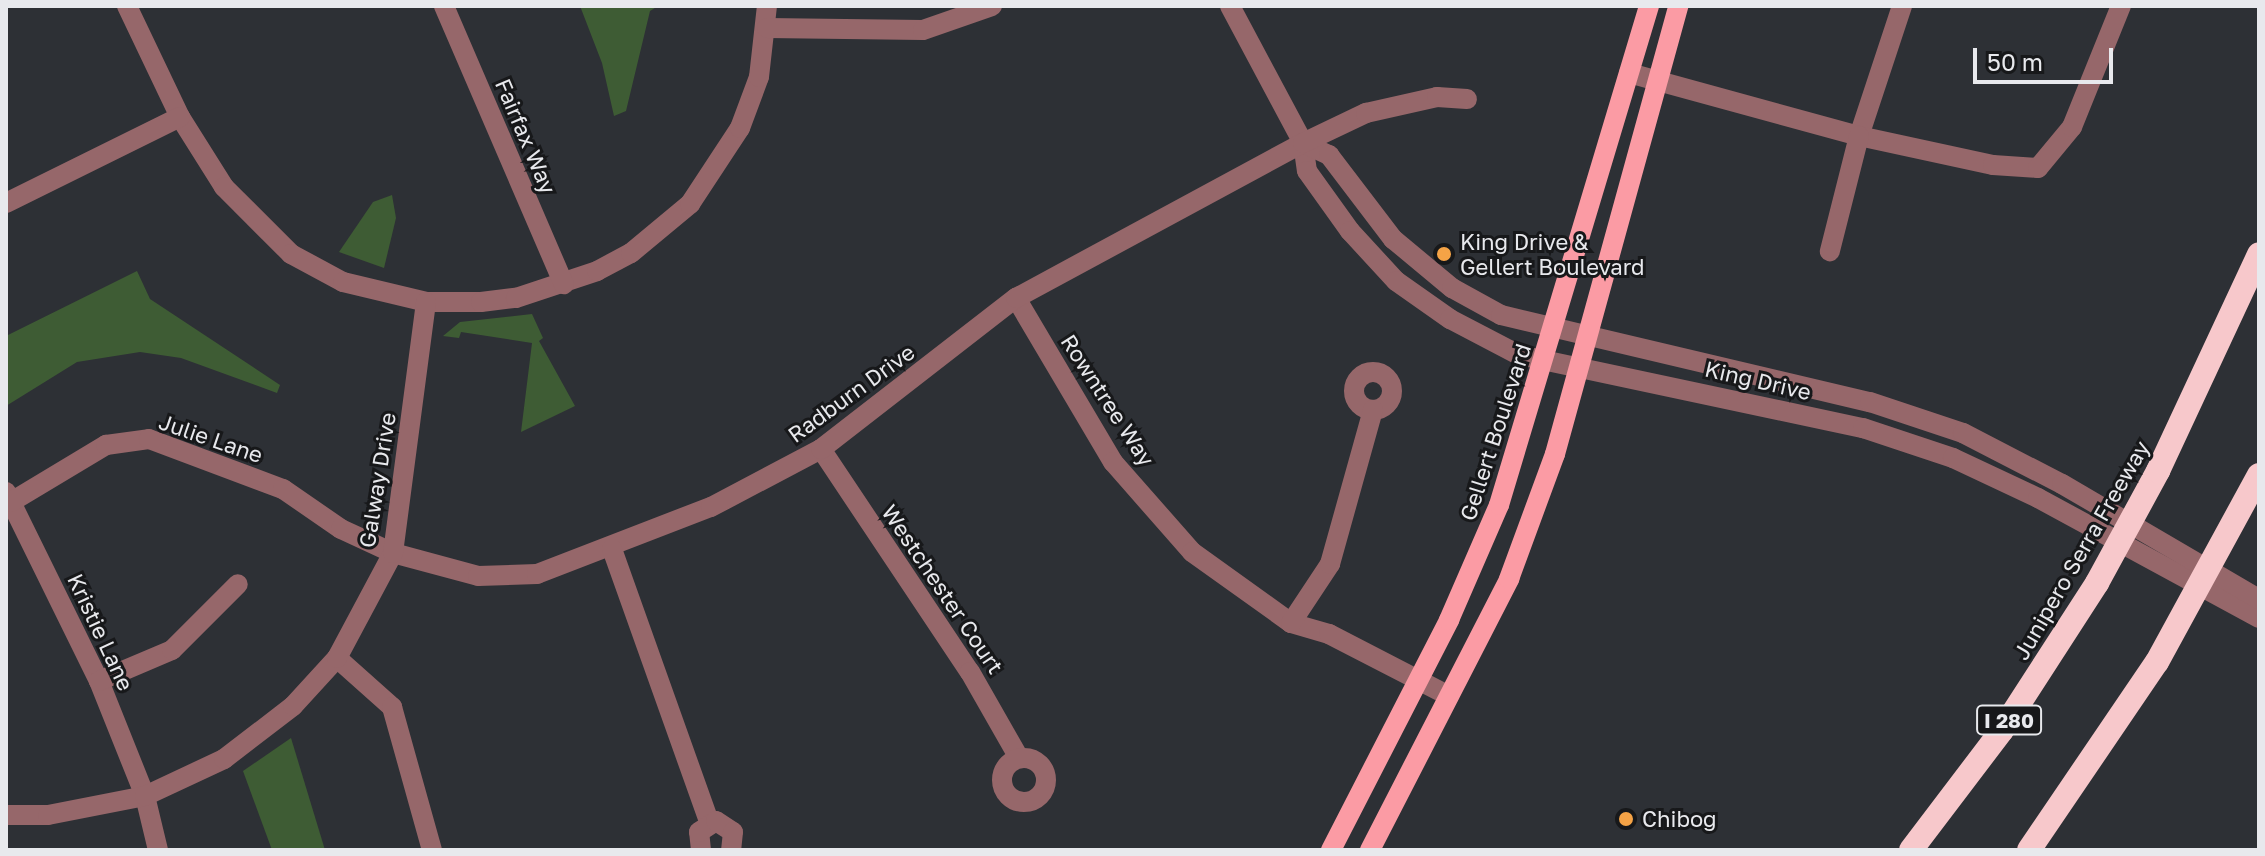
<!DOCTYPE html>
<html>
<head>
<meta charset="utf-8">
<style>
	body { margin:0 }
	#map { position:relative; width:2265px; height:856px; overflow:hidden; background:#2d3035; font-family:"Golos Text",sans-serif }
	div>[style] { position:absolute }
	.green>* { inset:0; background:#3e5c34 }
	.minor>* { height:20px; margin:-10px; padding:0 10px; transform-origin:10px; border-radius:10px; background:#96676a }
	.minor>.ring { margin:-10px; padding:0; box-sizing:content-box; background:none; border:20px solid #96676a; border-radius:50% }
	.major>* { height:20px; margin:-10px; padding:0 10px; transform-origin:10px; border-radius:10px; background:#fb9ba4 }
	.highway>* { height:24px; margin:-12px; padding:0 12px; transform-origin:12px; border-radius:12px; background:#f7c8cb }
	.dots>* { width:22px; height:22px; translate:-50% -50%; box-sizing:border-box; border:4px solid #17181a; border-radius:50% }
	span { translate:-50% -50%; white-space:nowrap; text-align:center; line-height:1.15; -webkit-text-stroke:6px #17181a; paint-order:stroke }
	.shield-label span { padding:2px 6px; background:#17181a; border:2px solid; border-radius:6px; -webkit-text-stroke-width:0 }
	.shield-label { font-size:20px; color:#e8e9ed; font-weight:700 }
	.street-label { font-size:22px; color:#e8e9ed }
	.poi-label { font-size:22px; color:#e8e9ed }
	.left { translate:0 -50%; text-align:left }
	.frame { position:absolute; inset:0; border:8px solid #e8e9ed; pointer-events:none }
	.scale { position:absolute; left:1973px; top:48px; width:140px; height:36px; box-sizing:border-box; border:4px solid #e8e9ed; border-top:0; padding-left:10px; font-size:24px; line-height:28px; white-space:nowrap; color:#e8e9ed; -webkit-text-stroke:6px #17181a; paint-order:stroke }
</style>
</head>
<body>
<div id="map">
	<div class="green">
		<i style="clip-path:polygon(580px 6px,658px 6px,650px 11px,626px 111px,614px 116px,602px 63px)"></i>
		<i style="clip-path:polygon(392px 195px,396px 218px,384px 268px,339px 252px,373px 202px)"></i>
		<i style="clip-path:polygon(137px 271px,150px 299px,280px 385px,277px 393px,181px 358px,140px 352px,77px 362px,6px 406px,6px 336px)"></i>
		<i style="clip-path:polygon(532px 314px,543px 338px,539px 341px,575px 406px,521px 432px,532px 343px,461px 332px,459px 338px,443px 336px,460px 322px)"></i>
		<i style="clip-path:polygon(291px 738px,325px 850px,272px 850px,243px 771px)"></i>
	</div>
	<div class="minor">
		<i style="left:127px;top:6px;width:123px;rotate:64.5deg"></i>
		<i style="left:180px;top:117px;width:83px;rotate:57.8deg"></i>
		<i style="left:224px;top:187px;width:95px;rotate:45deg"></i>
		<i style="left:291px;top:254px;width:59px;rotate:28.3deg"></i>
		<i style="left:343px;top:282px;width:85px;rotate:13.5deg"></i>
		<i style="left:426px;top:302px;width:55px"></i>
		<i style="left:481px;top:302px;width:35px;rotate:-7deg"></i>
		<i style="left:516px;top:298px;width:85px;rotate:-18.4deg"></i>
		<i style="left:597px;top:271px;width:38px;rotate:-28deg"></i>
		<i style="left:631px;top:253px;width:77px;rotate:-39.7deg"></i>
		<i style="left:690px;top:204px;width:91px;rotate:-56.7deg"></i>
		<i style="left:740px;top:128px;width:54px;rotate:-69.6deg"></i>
		<i style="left:759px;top:77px;width:71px;rotate:-83.6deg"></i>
		<i style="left:444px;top:6px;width:303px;rotate:66.7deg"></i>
		<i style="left:1230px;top:6px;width:155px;rotate:61.9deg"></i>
		<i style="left:1303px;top:143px;width:28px;rotate:82deg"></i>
		<i style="left:1307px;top:171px;width:74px;rotate:54.4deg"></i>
		<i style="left:1350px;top:231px;width:68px;rotate:47.4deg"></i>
		<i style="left:1396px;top:281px;width:66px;rotate:35.1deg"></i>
		<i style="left:1450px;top:319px;width:78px;rotate:27.6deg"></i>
		<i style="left:1519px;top:355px;width:352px;rotate:12deg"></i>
		<i style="left:1863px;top:428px;width:95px;rotate:18.4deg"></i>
		<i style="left:1953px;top:458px;width:94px;rotate:25.2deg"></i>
		<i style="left:2038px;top:498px;width:251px;rotate:28.5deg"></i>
		<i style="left:1902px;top:6px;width:137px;rotate:108.3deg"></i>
		<i style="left:1859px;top:136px;width:137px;rotate:12.2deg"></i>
		<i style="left:1993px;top:165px;width:45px;rotate:3.8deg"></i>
		<i style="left:2038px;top:168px;width:53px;rotate:-50.3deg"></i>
		<i style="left:2072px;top:127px;width:131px;rotate:-68deg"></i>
		<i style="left:767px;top:28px;width:156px;rotate:0.7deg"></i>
		<i style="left:923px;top:30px;width:73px;rotate:-19.2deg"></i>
		<i style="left:1629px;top:73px;width:238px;rotate:15.3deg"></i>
		<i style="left:1859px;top:136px;width:119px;rotate:104.2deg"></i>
		<i style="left:1303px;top:143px;width:29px;rotate:25deg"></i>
		<i style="left:1329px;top:155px;width:106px;rotate:52.7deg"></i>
		<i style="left:1393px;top:239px;width:77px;rotate:39.7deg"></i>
		<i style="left:1452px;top:288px;width:56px;rotate:28.9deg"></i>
		<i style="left:1501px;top:315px;width:379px;rotate:13.3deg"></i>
		<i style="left:1870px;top:402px;width:98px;rotate:18.4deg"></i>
		<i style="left:1963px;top:433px;width:111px;rotate:27.3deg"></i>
		<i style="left:2062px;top:484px;width:228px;rotate:30.3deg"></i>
		<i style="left:6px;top:203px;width:194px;rotate:-26.3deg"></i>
		<i style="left:1016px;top:298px;width:191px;rotate:59.4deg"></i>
		<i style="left:1113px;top:462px;width:120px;rotate:48.7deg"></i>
		<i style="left:1192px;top:552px;width:122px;rotate:35.6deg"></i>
		<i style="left:1291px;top:623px;width:40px;rotate:16deg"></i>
		<i style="left:1329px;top:634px;width:135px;rotate:27.3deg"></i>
		<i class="ring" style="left:1354px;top:372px;width:18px;height:18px"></i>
		<i style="left:821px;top:449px;width:268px;rotate:56.3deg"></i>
		<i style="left:970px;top:672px;width:99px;rotate:60.3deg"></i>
		<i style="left:6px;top:492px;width:211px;rotate:63.8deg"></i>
		<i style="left:99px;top:681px;width:124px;rotate:68.2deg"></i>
		<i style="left:145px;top:796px;width:56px;rotate:76.5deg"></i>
		<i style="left:11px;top:502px;width:111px;rotate:-31deg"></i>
		<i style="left:106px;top:445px;width:43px;rotate:-7.9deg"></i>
		<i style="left:149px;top:439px;width:143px;rotate:20.5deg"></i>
		<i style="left:283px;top:489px;width:70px;rotate:34.6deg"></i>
		<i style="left:341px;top:529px;width:57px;rotate:24.8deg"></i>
		<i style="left:393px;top:553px;width:88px;rotate:15.1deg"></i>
		<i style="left:478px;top:576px;width:59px;rotate:-1.9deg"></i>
		<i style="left:537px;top:574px;width:186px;rotate:-21.1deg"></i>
		<i style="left:711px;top:507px;width:124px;rotate:-27.8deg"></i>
		<i style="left:821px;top:449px;width:247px;rotate:-37.8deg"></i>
		<i style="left:1016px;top:298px;width:326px;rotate:-28.4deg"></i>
		<i style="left:1303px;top:143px;width:70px;rotate:-25.5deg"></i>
		<i style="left:1366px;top:113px;width:73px;rotate:-12.7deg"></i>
		<i style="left:1437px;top:97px;width:30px;rotate:4deg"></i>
		<i style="left:612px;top:549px;width:290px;rotate:70.4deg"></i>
		<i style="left:1291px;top:623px;width:71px;rotate:-56.5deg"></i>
		<i style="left:1330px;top:564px;width:160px;rotate:-74.4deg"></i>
		<i style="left:337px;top:658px;width:74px;rotate:41.7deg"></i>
		<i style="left:392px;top:707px;width:148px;rotate:74.4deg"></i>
		<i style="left:99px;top:681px;width:79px;rotate:-23deg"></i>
		<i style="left:172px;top:650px;width:93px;rotate:-45deg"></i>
		<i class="ring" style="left:1002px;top:758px;width:24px;height:24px"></i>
		<i style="left:6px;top:815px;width:42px"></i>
		<i style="left:48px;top:815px;width:99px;rotate:-11.1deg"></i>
		<i style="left:145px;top:796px;width:87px;rotate:-25.1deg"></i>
		<i style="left:224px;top:759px;width:87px;rotate:-37.5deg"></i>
		<i style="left:293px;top:706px;width:65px;rotate:-47.5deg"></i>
		<i style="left:337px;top:658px;width:119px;rotate:-61.9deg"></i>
		<i style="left:393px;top:553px;width:253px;rotate:-82.5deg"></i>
		<i style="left:701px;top:850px;width:18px;rotate:-96deg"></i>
		<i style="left:699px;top:832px;width:20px;rotate:-33deg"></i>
		<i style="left:716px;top:821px;width:20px;rotate:33deg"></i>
		<i style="left:733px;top:832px;width:18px;rotate:96deg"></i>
	</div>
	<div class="major">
		<i style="left:1331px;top:850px;width:259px;rotate:-62.8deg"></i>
		<i style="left:1449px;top:620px;width:125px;rotate:-66.5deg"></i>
		<i style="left:1499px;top:505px;width:521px;rotate:-73.27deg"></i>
		<i style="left:1370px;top:850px;width:305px;rotate:-62.8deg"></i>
		<i style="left:1509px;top:579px;width:133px;rotate:-69.8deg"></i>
		<i style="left:1555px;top:454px;width:465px;rotate:-74.6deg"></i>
	</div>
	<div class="highway">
		<i style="left:1911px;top:850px;width:151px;rotate:-52.8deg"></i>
		<i style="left:2002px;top:730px;width:175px;rotate:-57.1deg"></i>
		<i style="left:2097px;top:583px;width:128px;rotate:-61.4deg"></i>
		<i style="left:2158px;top:471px;width:239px;rotate:-65deg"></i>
		<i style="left:2029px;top:850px;width:227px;rotate:-55.8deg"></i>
		<i style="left:2157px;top:662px;width:213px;rotate:-61.4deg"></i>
	</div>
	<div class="dots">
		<i style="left:1444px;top:254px;background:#f5a346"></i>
		<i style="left:1626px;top:819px;background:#f5a346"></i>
	</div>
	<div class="shield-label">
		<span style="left:2009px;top:720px">I 280</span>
	</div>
	<div class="street-label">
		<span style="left:526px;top:136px;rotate:67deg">Fairfax Way</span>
		<span style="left:1758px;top:380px;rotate:13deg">King Drive</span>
		<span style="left:851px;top:393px;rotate:-36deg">Radburn Drive</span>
		<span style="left:1108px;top:400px;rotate:57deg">Rowntree Way</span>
		<span style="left:1495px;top:432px;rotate:-72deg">Gellert Boulevard</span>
		<span style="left:211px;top:438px;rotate:19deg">Julie Lane</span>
		<span style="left:377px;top:480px;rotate:-81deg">Galway Drive</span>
		<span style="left:2081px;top:550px;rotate:-60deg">Junipero Serra Freeway</span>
		<span style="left:943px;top:589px;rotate:56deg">Westchester Court</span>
		<span style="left:101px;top:632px;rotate:65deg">Kristie Lane</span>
	</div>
	<div class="poi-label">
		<span class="left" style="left:1460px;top:254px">King Drive &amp;<br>Gellert Boulevard</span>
		<span class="left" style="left:1642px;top:819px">Chibog</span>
	</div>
	<div class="frame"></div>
	<div class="scale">50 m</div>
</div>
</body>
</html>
